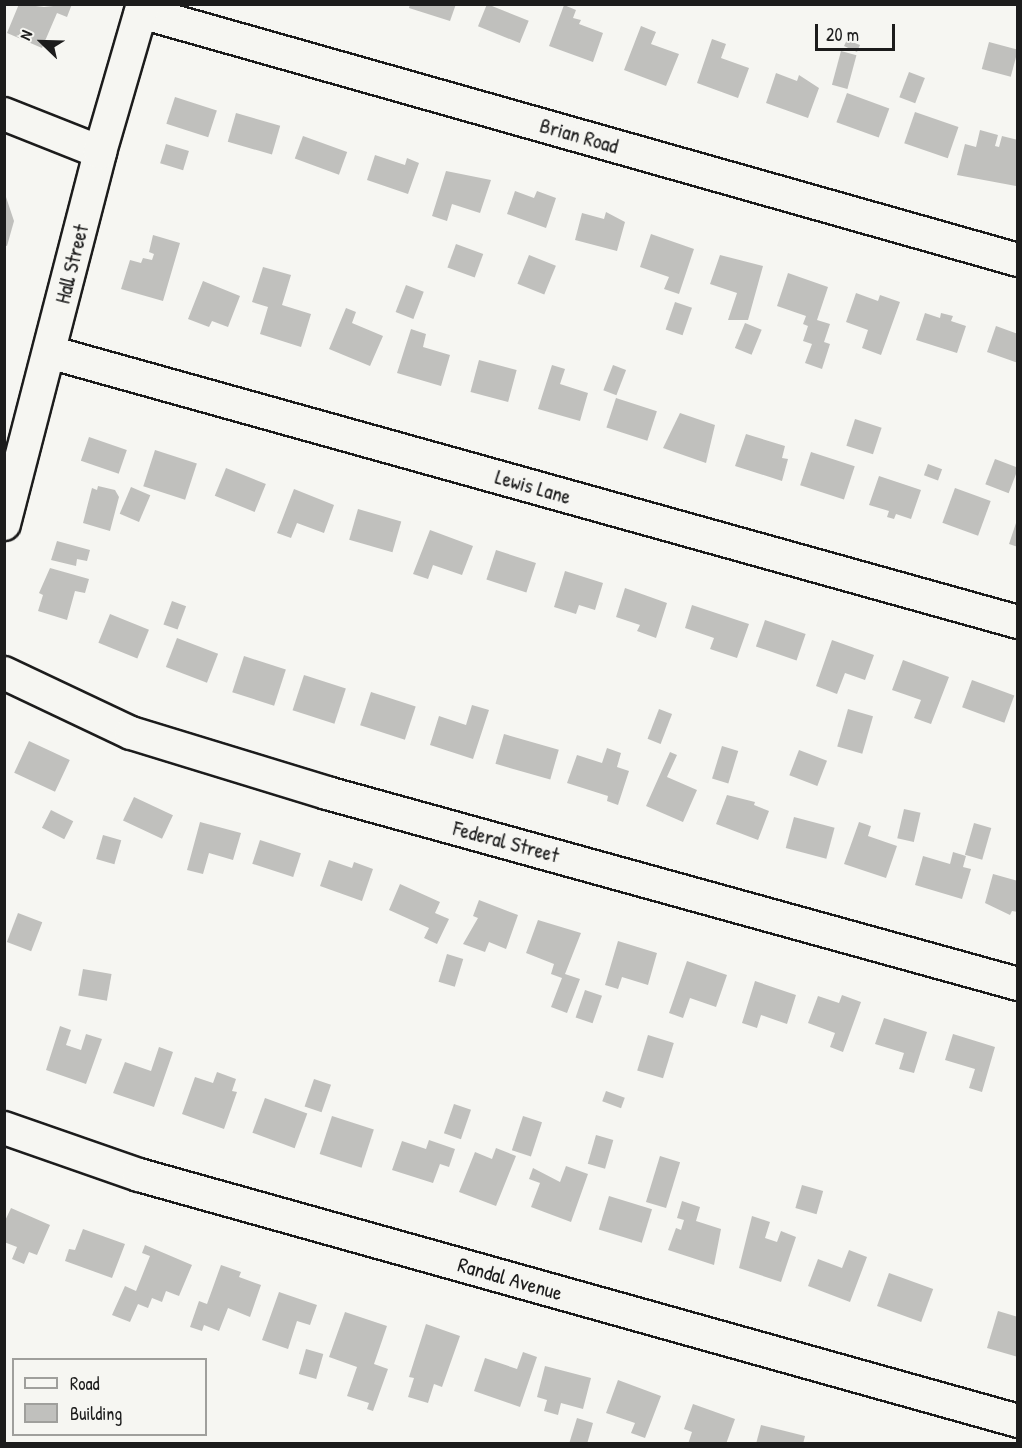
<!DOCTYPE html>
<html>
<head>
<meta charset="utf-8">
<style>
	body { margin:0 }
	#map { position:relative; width:1022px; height:1448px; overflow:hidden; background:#f6f6f2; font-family:"Patrick Hand",sans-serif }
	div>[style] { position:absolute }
	.building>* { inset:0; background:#c0c0bd; transform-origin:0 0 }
	.roads { filter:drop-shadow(2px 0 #1c1c1c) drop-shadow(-2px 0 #1c1c1c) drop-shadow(0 2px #1c1c1c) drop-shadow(0 -2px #1c1c1c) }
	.minor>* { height:32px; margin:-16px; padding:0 16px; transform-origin:16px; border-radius:16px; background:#f6f6f2 }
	span { translate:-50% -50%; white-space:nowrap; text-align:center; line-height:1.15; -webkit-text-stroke:4.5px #f6f6f2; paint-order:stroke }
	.street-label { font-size:21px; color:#1c1c1c }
	.frame { position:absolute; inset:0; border:6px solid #1c1c1c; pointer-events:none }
	.legend { position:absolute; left:12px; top:1358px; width:195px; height:78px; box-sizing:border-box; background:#f6f6f2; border:2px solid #9f9f9c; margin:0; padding:8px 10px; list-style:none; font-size:18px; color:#1c1c1c }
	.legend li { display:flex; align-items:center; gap:12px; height:30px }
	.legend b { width:30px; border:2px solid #9f9f9c }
	.north { position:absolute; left:12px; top:12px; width:60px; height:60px; -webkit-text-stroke:4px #f6f6f2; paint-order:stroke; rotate:293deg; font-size:16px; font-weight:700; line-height:24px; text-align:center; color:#1c1c1c }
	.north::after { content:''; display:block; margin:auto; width:21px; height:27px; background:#1c1c1c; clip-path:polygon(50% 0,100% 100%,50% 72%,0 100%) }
	.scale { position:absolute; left:815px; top:24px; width:80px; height:27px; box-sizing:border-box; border:3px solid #1c1c1c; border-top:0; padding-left:8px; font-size:18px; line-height:21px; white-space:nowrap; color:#1c1c1c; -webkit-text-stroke:4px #f6f6f2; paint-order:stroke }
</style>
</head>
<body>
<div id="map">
	<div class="building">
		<i style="clip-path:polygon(19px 4px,44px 7px,72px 4px,67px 17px,57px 13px,42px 48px,7px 33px)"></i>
		<i style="clip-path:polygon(410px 4px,456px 4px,450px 21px,409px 8px)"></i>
		<i style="left:487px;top:4px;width:45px;height:24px;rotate:22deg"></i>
		<i style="clip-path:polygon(564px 5px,576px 10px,573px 18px,581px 20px,579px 24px,603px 33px,593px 62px,549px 46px)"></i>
		<i style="clip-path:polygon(641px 26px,656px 32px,651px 44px,679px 54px,666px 86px,624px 70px)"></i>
		<i style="clip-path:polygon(712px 39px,726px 44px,721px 58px,749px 68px,738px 98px,697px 83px)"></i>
		<i style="clip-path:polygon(847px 40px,860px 45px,857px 52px,844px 46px)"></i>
		<i style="left:989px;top:42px;width:30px;height:28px;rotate:15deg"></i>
		<i style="left:841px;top:51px;width:16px;height:35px;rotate:15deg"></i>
		<i style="left:909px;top:72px;width:17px;height:27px;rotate:21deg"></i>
		<i style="clip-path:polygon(776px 73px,797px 81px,799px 75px,819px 88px,808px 118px,766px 103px)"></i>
		<i style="left:847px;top:93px;width:45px;height:31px;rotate:20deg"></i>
		<i style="left:175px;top:97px;width:44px;height:28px;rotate:18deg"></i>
		<i style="left:915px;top:112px;width:46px;height:33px;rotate:19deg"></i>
		<i style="left:236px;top:113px;width:46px;height:30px;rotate:16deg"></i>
		<i style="clip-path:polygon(980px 130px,998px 135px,995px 146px,999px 147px,1002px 136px,1018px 140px,1016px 186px,957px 175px,965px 144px,976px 147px)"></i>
		<i style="left:303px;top:136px;width:47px;height:24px;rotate:20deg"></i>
		<i style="left:166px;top:144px;width:24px;height:20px;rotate:17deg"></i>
		<i style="clip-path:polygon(375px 155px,405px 165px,407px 158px,419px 163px,408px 194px,367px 180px)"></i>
		<i style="clip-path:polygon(446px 171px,491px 180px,480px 213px,452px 204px,447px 221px,432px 216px)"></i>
		<i style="clip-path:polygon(515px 191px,534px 198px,537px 191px,556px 198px,546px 228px,507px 214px)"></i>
		<i style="clip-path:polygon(5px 194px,14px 221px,7px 246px,4px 245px)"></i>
		<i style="clip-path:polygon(606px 212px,625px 222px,617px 251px,575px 240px,582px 213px,604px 219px)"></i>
		<i style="clip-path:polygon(651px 234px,694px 249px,679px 294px,664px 289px,669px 277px,640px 267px)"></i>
		<i style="clip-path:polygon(153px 235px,180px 243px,163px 301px,121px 289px,130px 260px,141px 263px,143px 258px,152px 260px,154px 254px,149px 252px)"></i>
		<i style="left:456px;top:244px;width:29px;height:25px;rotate:20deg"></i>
		<i style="left:529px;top:255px;width:29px;height:31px;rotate:22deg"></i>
		<i style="clip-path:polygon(720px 255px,763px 266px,748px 320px,728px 320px,737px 293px,710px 284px)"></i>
		<i style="clip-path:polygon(263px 267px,291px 275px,282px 305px,311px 314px,301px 347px,260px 334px,268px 307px,252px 302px)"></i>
		<i style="clip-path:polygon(788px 273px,828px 287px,817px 320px,830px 324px,824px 342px,830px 344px,822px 369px,805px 363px,812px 344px,803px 341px,808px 326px,803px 324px,806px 316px,777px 306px)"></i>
		<i style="clip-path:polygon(203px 281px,240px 296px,228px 327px,212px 321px,209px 327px,188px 319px)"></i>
		<i style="left:406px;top:285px;width:19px;height:29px;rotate:21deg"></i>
		<i style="clip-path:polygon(856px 293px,878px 301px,880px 295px,900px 302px,881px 355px,862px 348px,868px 330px,846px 322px)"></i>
		<i style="left:675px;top:302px;width:18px;height:29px;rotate:19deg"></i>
		<i style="clip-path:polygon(346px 308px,356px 312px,352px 323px,383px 336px,370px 366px,329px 349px)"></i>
		<i style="clip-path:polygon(925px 313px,940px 318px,941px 313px,953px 316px,951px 321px,966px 326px,957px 353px,916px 340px)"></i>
		<i style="left:745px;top:323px;width:18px;height:27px;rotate:22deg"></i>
		<i style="clip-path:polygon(996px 326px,1018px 334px,1018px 363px,987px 352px)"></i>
		<i style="clip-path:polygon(411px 329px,426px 334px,423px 347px,450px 355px,441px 386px,397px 373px)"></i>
		<i style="left:479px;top:360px;width:39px;height:33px;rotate:15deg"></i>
		<i style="clip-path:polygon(552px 365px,565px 369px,560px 384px,588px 393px,580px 421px,538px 409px)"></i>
		<i style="left:613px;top:365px;width:14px;height:27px;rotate:21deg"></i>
		<i style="left:616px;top:398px;width:43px;height:31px;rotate:18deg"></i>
		<i style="clip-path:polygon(680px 413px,715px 425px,706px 463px,663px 448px)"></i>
		<i style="left:855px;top:419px;width:28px;height:28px;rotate:18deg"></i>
		<i style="clip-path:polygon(746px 434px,785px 446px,782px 458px,788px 459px,782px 481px,735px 466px)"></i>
		<i style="left:89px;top:437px;width:40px;height:25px;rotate:19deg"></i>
		<i style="left:155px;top:450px;width:44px;height:38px;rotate:18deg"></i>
		<i style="left:811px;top:452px;width:46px;height:35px;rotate:18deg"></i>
		<i style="left:995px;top:459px;width:25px;height:27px;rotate:21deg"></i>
		<i style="left:928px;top:464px;width:15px;height:12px;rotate:20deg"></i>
		<i style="left:226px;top:468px;width:43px;height:30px;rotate:22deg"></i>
		<i style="clip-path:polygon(879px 476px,921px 490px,911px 519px,896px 514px,894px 519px,887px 517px,889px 511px,869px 505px)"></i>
		<i style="clip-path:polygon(98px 486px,115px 490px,119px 497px,110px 531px,83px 523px,92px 488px,97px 490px)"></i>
		<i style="left:131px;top:487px;width:21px;height:29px;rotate:23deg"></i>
		<i style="left:955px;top:488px;width:38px;height:37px;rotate:20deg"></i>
		<i style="clip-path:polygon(294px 489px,334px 505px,324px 533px,297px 523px,291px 538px,277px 533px)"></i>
		<i style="left:358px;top:509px;width:45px;height:32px;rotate:16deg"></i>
		<i style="clip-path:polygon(1017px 520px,1018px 520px,1018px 547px,1009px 544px)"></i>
		<i style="clip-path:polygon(430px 530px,473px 546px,462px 575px,433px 565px,428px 579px,413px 574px)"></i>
		<i style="clip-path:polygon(57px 541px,90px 550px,87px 561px,77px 559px,76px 566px,51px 560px)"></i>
		<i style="left:496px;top:550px;width:42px;height:31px;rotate:18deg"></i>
		<i style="clip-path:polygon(50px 568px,89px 579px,85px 593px,75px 591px,67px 620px,38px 611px,43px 595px,39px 593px)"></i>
		<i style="clip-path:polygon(565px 571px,603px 583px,595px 610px,579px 605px,576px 614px,554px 607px)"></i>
		<i style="clip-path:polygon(625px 588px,667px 603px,656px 638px,637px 631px,640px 625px,616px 617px)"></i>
		<i style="left:172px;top:601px;width:15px;height:25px;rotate:20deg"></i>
		<i style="clip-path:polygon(692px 605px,749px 624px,737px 658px,710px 649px,714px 638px,685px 628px)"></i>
		<i style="left:110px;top:614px;width:42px;height:31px;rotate:22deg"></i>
		<i style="left:765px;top:620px;width:43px;height:28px;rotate:19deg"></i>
		<i style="left:177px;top:638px;width:44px;height:31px;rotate:21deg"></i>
		<i style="clip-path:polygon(832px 640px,874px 655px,865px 680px,845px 673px,837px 694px,816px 686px)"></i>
		<i style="left:244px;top:656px;width:44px;height:38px;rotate:18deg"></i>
		<i style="clip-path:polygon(903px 660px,949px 677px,931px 724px,914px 718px,921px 700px,892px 690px)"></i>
		<i style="left:304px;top:675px;width:44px;height:37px;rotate:18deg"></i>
		<i style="left:972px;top:680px;width:45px;height:29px;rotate:20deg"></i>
		<i style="left:371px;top:692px;width:47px;height:35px;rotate:18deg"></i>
		<i style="clip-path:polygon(472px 705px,489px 710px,473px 759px,430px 745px,439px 716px,466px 725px)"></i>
		<i style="left:659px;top:709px;width:14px;height:32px;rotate:21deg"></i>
		<i style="left:848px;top:709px;width:26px;height:39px;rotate:16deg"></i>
		<i style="left:504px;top:734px;width:57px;height:31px;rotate:16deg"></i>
		<i style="left:29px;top:741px;width:45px;height:35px;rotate:25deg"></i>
		<i style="left:722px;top:746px;width:17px;height:34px;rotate:17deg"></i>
		<i style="clip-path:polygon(607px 748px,621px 753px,617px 767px,629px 771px,618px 805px,607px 801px,608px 796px,567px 783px,577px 755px,602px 763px)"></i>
		<i style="left:799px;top:750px;width:30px;height:27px;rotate:21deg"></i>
		<i style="clip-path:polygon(670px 752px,677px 755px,667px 777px,697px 790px,683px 822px,646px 806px)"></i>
		<i style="clip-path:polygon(727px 795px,755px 802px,754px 805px,769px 811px,758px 840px,716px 824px)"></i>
		<i style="left:134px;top:797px;width:43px;height:26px;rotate:25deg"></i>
		<i style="left:904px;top:809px;width:17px;height:30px;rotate:13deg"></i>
		<i style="left:51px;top:810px;width:25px;height:20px;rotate:27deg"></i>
		<i style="left:794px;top:817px;width:42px;height:32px;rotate:15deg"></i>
		<i style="clip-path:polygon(200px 822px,241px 833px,233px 860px,209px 853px,203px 874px,187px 870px)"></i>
		<i style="clip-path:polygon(859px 822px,871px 826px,868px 836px,897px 846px,886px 878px,844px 864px)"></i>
		<i style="left:974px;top:823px;width:18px;height:33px;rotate:16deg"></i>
		<i style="left:103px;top:835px;width:19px;height:25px;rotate:16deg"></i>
		<i style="left:260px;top:840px;width:43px;height:25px;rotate:18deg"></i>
		<i style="clip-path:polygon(953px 852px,966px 856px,963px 867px,971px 869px,962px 899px,915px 885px,923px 856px,950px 864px)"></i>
		<i style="clip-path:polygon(329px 860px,352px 868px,354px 862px,373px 869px,362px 901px,320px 886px)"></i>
		<i style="clip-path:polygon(993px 874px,1018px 881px,1018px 912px,1012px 911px,1010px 915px,985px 903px)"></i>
		<i style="clip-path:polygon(400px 884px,440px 902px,435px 913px,449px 919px,437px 944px,424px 938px,429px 928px,389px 910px)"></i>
		<i style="clip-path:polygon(479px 900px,518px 915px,506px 949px,489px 942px,485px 952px,463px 944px,478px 918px,473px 916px)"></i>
		<i style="left:18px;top:913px;width:26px;height:31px;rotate:21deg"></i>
		<i style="clip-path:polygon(538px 920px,581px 933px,565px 974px,580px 979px,567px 1013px,551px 1007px,562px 978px,551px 974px,554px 964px,526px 953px)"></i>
		<i style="clip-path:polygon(618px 941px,657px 953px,648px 985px,622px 977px,618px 989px,605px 985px)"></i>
		<i style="left:447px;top:954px;width:17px;height:29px;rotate:17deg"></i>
		<i style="clip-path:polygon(687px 961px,727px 975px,716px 1007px,690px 998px,683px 1018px,669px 1013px)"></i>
		<i style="left:83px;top:969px;width:29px;height:27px;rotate:10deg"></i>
		<i style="clip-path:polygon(755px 981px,796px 995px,787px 1024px,761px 1015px,757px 1028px,742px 1023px)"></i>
		<i style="left:585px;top:990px;width:18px;height:29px;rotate:19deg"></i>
		<i style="clip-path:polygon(842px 995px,861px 1002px,843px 1052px,830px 1047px,835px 1033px,808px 1023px,818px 996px,839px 1003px)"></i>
		<i style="clip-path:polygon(884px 1018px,927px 1032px,914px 1073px,899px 1069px,904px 1053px,875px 1044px)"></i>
		<i style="clip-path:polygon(60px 1026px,71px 1030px,66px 1045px,81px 1050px,86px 1034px,102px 1039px,86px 1084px,46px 1070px)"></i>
		<i style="clip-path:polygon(953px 1034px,995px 1047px,982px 1092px,969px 1088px,975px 1069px,945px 1060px)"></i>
		<i style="left:648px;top:1035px;width:27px;height:37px;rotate:17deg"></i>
		<i style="clip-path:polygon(159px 1047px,173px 1052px,154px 1107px,113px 1093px,125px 1062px,151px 1071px)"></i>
		<i style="clip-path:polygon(217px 1072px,236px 1079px,232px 1091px,237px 1092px,224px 1129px,182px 1114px,195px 1077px,213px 1083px)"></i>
		<i style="left:314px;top:1079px;width:18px;height:29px;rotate:19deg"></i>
		<i style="left:606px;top:1091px;width:20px;height:11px;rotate:20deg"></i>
		<i style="left:265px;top:1098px;width:45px;height:37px;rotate:20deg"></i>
		<i style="left:454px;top:1104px;width:18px;height:31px;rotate:19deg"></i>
		<i style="left:332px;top:1116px;width:44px;height:40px;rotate:18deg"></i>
		<i style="left:523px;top:1116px;width:20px;height:36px;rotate:18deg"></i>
		<i style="left:596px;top:1135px;width:18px;height:30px;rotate:16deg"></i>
		<i style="clip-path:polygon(429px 1140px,455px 1149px,449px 1167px,440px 1164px,433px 1183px,392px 1170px,402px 1141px,426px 1149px)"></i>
		<i style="clip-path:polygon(496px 1148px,516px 1156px,496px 1206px,459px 1192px,475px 1152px,492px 1159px)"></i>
		<i style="left:660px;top:1156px;width:21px;height:48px;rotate:17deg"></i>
		<i style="clip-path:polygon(566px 1166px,588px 1174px,571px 1222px,531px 1207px,540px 1183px,529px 1179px,533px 1168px,560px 1182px)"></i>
		<i style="left:802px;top:1185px;width:22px;height:24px;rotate:16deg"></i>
		<i style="left:609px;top:1196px;width:45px;height:35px;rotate:17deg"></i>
		<i style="clip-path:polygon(682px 1201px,700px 1207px,696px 1221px,721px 1229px,714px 1265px,668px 1250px,676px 1228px,681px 1230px,684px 1220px,677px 1218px)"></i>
		<i style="clip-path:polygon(11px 1208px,50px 1225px,37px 1255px,29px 1252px,24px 1264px,12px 1259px,17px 1247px,4px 1242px,4px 1223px)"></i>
		<i style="clip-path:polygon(752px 1216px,770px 1222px,765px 1238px,777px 1242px,781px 1231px,796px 1237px,781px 1282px,739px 1268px)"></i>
		<i style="clip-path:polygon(83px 1229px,125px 1244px,112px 1278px,65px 1261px,69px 1249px,75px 1250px)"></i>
		<i style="clip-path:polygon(145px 1245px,192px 1265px,179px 1296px,166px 1291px,162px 1302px,152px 1298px,148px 1308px,138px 1304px,130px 1322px,112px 1315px,125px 1286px,136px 1291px,150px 1256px,142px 1253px)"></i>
		<i style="clip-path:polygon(849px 1250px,867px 1257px,850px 1302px,808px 1286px,818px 1259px,842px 1268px)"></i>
		<i style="clip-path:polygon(221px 1265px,241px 1272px,239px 1277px,261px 1285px,250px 1317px,228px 1308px,219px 1331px,204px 1325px,202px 1331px,190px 1327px,199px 1301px,207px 1304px)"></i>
		<i style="left:889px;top:1273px;width:47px;height:35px;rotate:20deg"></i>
		<i style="clip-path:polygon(279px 1292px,317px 1305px,310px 1325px,297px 1321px,288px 1349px,262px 1340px)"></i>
		<i style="clip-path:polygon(998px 1311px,1018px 1317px,1018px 1357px,987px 1348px)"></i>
		<i style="clip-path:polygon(345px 1312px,387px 1326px,374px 1364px,388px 1369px,373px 1411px,367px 1409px,369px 1403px,347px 1396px,357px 1367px,329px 1357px)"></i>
		<i style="clip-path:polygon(426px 1324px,460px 1336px,442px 1387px,434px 1384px,428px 1403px,408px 1397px,414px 1378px,409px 1377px)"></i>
		<i style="left:306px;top:1349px;width:18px;height:26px;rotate:16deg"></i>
		<i style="clip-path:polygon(523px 1352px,537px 1357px,520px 1407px,474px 1391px,485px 1358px,517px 1369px)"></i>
		<i style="clip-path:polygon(545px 1366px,591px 1378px,583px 1409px,561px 1403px,558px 1415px,544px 1411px,547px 1400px,537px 1397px)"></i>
		<i style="clip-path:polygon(618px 1380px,661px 1396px,645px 1438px,631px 1433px,635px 1423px,606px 1413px)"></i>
		<i style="clip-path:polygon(693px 1404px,735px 1419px,726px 1444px,688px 1444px,692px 1432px,684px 1429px)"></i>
		<i style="clip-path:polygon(577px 1418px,593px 1423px,587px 1444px,569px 1444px)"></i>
		<i style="clip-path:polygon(761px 1425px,805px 1436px,803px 1444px,756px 1444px)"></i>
	</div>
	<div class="roads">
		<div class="minor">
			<i style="left:141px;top:12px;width:911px;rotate:15.79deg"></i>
			<i style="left:4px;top:114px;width:103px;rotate:21.6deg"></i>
			<i style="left:49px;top:352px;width:1006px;rotate:15.57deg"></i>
			<i style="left:4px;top:524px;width:384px;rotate:-75.5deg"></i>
			<i style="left:100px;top:152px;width:154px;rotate:-73.8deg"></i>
			<i style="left:4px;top:673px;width:140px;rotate:25.3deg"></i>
			<i style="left:131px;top:733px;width:205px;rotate:17deg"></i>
			<i style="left:327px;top:793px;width:717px;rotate:15.45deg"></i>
			<i style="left:4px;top:1128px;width:143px;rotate:19.2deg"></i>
			<i style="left:139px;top:1175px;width:913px;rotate:15.63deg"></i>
		</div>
	</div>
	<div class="street-label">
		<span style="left:579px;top:136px;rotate:16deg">Brian Road</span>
		<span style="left:72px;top:264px;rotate:-76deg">Hall Street</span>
		<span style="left:533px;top:487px;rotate:16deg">Lewis Lane</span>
		<span style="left:506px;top:842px;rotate:15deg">Federal Street</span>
		<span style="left:510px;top:1279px;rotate:16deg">Randal Avenue</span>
	</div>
	<div class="frame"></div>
	<ul class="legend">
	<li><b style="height:8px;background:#f6f6f2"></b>Road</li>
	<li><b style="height:16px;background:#c0c0bd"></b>Building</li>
	</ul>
	<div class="north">N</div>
	<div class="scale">20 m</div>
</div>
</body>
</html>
